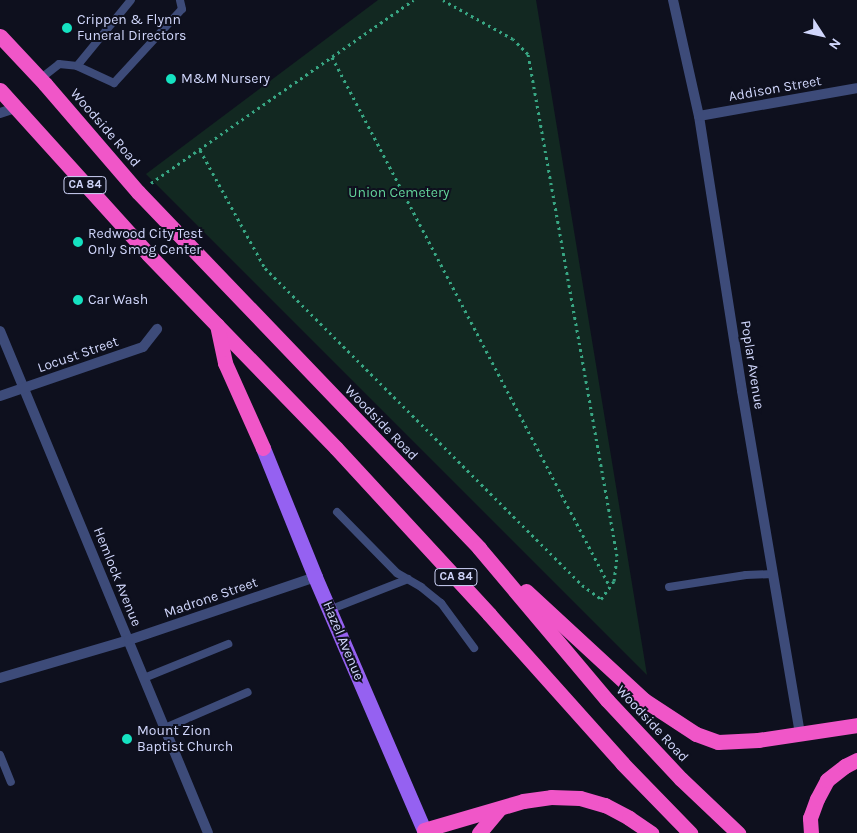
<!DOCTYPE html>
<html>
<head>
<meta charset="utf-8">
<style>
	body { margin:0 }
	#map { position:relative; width:857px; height:833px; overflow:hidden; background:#0e101e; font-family:Karla,sans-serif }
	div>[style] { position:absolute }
	.green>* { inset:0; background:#122821 }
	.path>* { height:3px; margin-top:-1.5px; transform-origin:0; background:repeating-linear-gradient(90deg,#38a683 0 2.5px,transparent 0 6.5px) }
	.lane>* { height:8px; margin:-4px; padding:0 4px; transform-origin:4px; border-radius:4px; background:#3d4b79 }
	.street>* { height:10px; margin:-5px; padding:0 5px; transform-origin:5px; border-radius:5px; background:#3d4b79 }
	.primary>* { height:15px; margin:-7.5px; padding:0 7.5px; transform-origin:7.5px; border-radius:7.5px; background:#9561f1 }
	.highway>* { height:15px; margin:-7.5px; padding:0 7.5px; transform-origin:7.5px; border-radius:7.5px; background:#f056c8 }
	.dots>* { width:14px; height:14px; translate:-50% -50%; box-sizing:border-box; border:2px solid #0e101e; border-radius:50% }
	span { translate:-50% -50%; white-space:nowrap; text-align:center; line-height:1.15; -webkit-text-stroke:4px #0e101e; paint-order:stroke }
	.shield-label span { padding:1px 4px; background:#0e101e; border:1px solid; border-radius:4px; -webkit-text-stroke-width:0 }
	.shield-label { font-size:12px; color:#d0d6fb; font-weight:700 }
	.poi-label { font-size:14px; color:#d0d6fb }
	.left { translate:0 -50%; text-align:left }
	.street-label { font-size:14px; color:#d0d6fb }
	.park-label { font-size:14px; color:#63d39a }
	.north { position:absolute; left:797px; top:10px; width:50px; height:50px; -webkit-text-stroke:4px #0e101e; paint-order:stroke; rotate:125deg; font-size:14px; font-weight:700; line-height:20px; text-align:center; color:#d0d6fb }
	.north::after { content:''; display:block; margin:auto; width:18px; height:22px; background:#d0d6fb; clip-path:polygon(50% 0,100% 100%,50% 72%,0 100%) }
</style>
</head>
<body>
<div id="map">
	<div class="green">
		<i style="clip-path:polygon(378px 0,536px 0,647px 675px,146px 174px)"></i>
	</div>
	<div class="path">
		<i style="left:332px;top:57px;width:598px;rotate:62.32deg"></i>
		<i style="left:200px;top:150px;width:135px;rotate:61.2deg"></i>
		<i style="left:265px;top:268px;width:448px;rotate:45deg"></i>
		<i style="left:582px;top:585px;width:24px;rotate:36deg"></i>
		<i style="left:601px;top:599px;width:22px;rotate:-54deg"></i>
		<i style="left:614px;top:581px;width:25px;rotate:-83deg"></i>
		<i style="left:617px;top:556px;width:510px;rotate:-100.05deg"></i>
		<i style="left:528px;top:54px;width:21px;rotate:-135deg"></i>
		<i style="left:513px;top:39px;width:80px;rotate:-150.9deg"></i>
		<i style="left:151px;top:183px;width:320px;rotate:-34.9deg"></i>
	</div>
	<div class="lane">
		<i style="left:77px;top:66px;width:85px;rotate:-50.7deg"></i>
		<i style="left:40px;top:79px;width:24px;rotate:-38deg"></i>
		<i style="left:59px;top:64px;width:18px;rotate:6deg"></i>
		<i style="left:77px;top:66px;width:41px;rotate:24.7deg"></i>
		<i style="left:114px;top:83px;width:100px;rotate:-47.4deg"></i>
		<i style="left:182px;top:9px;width:9px;rotate:-103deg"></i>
		<i style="left:337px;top:512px;width:86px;rotate:45.5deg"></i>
		<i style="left:397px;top:573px;width:28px;rotate:30deg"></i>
		<i style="left:421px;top:587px;width:26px;rotate:39deg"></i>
		<i style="left:441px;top:603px;width:56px;rotate:53.7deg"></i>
		<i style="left:669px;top:587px;width:78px;rotate:-8.9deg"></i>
		<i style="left:746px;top:575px;width:27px;rotate:-2deg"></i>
		<i style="left:329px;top:610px;width:85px;rotate:-21.4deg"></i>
		<i style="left:144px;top:678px;width:91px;rotate:-22deg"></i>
		<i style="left:165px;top:728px;width:90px;rotate:-23.4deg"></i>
		<i style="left:0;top:755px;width:29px;rotate:68deg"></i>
	</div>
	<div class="street">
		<i style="left:673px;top:0;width:119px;rotate:77.4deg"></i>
		<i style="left:699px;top:116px;width:278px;rotate:81.1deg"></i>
		<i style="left:742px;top:391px;width:348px;rotate:80.4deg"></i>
		<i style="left:0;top:113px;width:16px;rotate:-18deg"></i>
		<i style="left:699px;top:116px;width:160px;rotate:-10deg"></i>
		<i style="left:0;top:331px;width:543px;rotate:67.49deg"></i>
		<i style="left:0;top:396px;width:151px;rotate:-18.9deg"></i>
		<i style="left:143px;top:347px;width:23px;rotate:-52deg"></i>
		<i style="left:0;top:678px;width:134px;rotate:-16.4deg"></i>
		<i style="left:129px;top:640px;width:196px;rotate:-18.7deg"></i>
	</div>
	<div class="primary">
		<i style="left:263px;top:448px;width:139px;rotate:68deg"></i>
		<i style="left:315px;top:577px;width:279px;rotate:66.7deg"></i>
	</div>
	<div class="highway">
		<i style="left:0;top:36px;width:66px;rotate:46.8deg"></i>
		<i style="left:45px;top:84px;width:143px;rotate:49.3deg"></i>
		<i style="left:138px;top:192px;width:493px;rotate:46.2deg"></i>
		<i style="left:479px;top:548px;width:199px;rotate:49.9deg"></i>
		<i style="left:607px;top:700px;width:108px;rotate:46.9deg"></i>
		<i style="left:681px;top:779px;width:79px;rotate:43.5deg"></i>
		<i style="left:0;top:90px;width:221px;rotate:47.9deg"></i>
		<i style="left:148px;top:254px;width:270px;rotate:45.9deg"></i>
		<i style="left:336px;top:448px;width:226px;rotate:47.3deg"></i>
		<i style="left:489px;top:614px;width:200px;rotate:48.2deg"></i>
		<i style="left:622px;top:763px;width:98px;rotate:45.8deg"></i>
		<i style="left:217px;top:325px;width:39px;rotate:78deg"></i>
		<i style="left:225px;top:363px;width:93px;rotate:65.9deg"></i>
		<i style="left:526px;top:591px;width:161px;rotate:42.7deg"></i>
		<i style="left:644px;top:700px;width:62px;rotate:33.2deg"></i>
		<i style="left:696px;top:734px;width:23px;rotate:20deg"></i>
		<i style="left:718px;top:742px;width:40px;rotate:-2.9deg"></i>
		<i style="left:758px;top:740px;width:100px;rotate:-8.6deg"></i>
		<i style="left:424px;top:830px;width:103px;rotate:-16.3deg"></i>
		<i style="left:523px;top:801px;width:28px;rotate:-8deg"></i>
		<i style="left:551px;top:797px;width:29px;rotate:2deg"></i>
		<i style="left:580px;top:798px;width:26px;rotate:16deg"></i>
		<i style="left:605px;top:805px;width:27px;rotate:28deg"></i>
		<i style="left:629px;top:818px;width:27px;rotate:34deg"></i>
		<i style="left:479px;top:833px;width:31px;rotate:-50deg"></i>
		<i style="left:811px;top:833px;width:15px;rotate:-94deg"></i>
		<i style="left:810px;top:818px;width:20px;rotate:-70deg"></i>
		<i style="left:817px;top:799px;width:21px;rotate:-62deg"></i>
		<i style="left:827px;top:780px;width:23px;rotate:-38deg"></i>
		<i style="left:845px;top:766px;width:13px;rotate:-27deg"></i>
	</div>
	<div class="dots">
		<i style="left:67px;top:28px;background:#15e2c1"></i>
		<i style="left:171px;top:79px;background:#15e2c1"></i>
		<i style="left:78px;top:242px;background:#15e2c1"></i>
		<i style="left:78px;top:300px;background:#15e2c1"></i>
		<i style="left:127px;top:739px;background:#15e2c1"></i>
	</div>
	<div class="shield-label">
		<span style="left:85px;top:185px">CA 84</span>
		<span style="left:456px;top:577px">CA 84</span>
	</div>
	<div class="poi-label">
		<span class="left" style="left:77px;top:28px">Crippen &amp; Flynn<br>Funeral Directors</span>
		<span class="left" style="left:181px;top:79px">M&amp;M Nursery</span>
		<span class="left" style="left:88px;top:242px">Redwood City Test<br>Only Smog Center</span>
		<span class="left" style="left:88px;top:300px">Car Wash</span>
		<span class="left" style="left:137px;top:739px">Mount Zion<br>Baptist Church</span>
	</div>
	<div class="street-label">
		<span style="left:775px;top:89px;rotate:-10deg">Addison Street</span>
		<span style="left:105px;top:128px;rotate:49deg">Woodside Road</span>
		<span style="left:78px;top:355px;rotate:-19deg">Locust Street</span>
		<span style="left:752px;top:365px;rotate:81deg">Poplar Avenue</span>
		<span style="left:381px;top:423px;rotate:46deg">Woodside Road</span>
		<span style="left:117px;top:577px;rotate:68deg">Hemlock Avenue</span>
		<span style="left:211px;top:598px;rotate:-19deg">Madrone Street</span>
		<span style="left:343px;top:641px;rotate:67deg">Hazel Avenue</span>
		<span style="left:652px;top:724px;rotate:47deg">Woodside Road</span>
	</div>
	<div class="park-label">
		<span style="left:399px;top:193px">Union Cemetery</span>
	</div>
	<div class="north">N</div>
</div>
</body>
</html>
